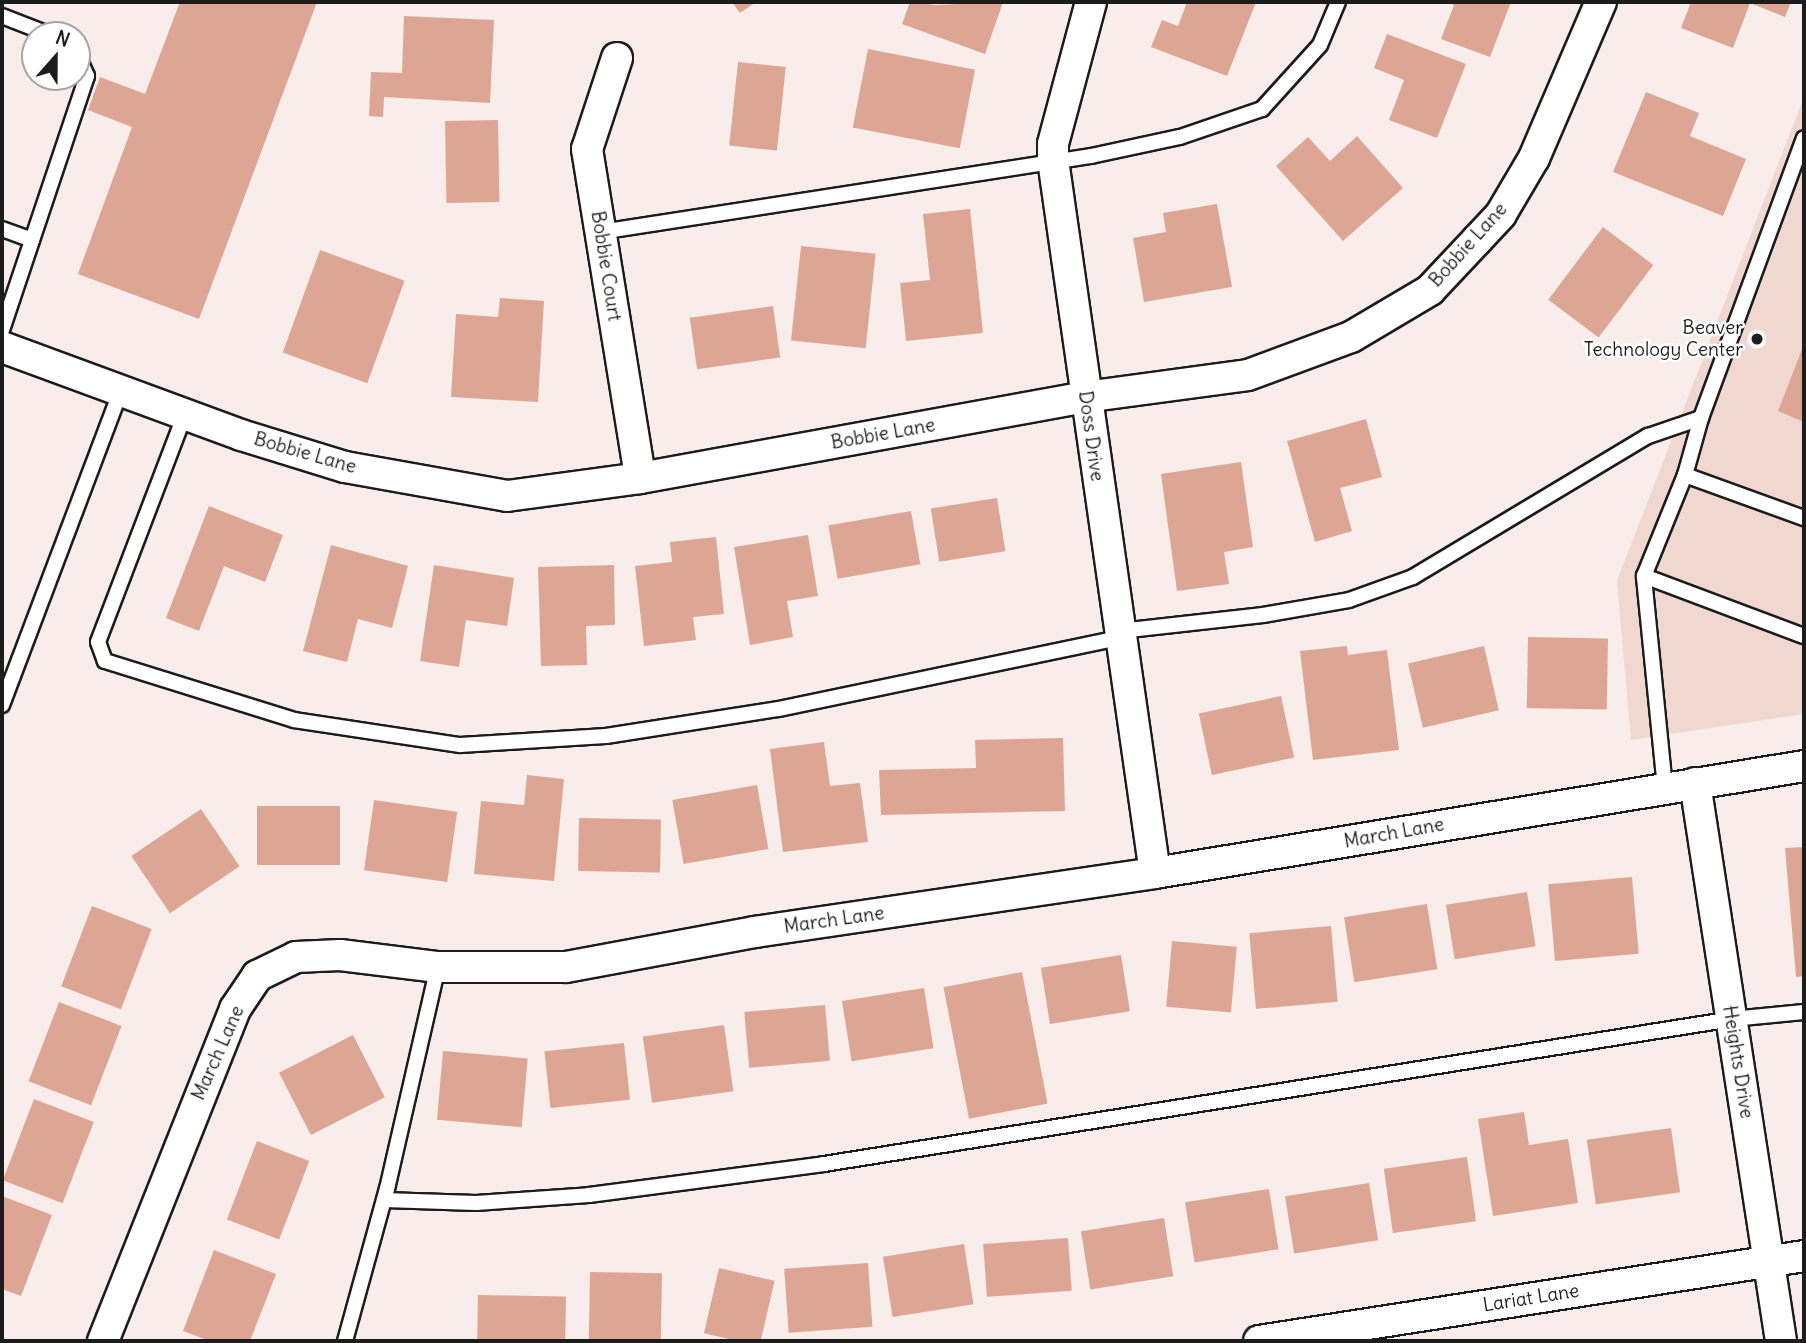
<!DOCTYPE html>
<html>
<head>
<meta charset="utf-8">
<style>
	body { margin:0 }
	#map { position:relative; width:1806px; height:1343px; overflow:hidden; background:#f8edea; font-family:Delius,sans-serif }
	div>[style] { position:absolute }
	.built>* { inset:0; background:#f0d8d0 }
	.building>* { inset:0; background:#dda694; transform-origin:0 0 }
	.roads { filter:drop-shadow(2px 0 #1c1c1c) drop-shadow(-2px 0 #1c1c1c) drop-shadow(0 2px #1c1c1c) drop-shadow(0 -2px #1c1c1c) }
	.service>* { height:14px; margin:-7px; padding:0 7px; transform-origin:7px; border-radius:7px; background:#fff }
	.minor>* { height:30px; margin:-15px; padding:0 15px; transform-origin:15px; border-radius:15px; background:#fff }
	.dots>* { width:19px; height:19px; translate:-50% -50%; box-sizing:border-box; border:4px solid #fff; border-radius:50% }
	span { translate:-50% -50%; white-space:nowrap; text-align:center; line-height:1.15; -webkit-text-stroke:5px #fff; paint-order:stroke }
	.street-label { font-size:19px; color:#1c1c1c }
	.poi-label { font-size:19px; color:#1c1c1c }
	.right { translate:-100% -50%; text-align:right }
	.frame { position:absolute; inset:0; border:4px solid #1c1c1c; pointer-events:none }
	.north { position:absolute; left:21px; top:21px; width:70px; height:70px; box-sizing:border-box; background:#fff; border:2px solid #a4a4a4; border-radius:50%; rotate:21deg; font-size:19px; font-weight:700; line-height:28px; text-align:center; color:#1c1c1c }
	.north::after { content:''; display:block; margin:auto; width:24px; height:32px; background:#1c1c1c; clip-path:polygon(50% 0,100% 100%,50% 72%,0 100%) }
</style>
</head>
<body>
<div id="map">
	<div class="built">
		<i style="clip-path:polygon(1804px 97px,1804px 714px,1631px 740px,1617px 581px)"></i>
	</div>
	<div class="building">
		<i style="clip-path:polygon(180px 2px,317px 2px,199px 319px,78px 274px,132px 127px,88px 110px,100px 77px,145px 94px)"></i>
		<i style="clip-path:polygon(732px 2px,756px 2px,740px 13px)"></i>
		<i style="clip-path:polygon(910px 2px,936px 5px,1003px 2px,985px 54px,902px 24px)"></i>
		<i style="clip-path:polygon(1187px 2px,1256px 2px,1227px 76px,1151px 47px,1162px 20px,1178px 26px)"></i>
		<i style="clip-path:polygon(1446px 2px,1511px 2px,1490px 57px,1441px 39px,1454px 5px)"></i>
		<i style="clip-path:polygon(1691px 2px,1791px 2px,1785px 17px,1750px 3px,1733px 48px,1681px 28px)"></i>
		<i style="clip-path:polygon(404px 16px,494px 20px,490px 103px,384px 97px,383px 117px,369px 116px,371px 72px,402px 73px)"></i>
		<i style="clip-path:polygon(1387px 34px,1466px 64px,1437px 138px,1389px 120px,1404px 80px,1374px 68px)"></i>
		<i style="left:868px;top:49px;width:109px;height:80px;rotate:11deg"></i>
		<i style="left:738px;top:62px;width:48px;height:84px;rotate:6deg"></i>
		<i style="clip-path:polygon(1646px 92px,1699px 113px,1690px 136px,1746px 159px,1723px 216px,1613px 172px)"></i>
		<i style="left:498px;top:120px;width:82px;height:53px;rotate:89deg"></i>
		<i style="clip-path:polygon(1357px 136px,1403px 188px,1343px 241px,1276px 166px,1308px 137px,1330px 161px)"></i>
		<i style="clip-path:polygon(1217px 204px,1232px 287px,1144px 302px,1133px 238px,1166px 232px,1163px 213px)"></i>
		<i style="clip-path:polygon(970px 209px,983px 333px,906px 341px,900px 283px,930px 280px,923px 214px)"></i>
		<i style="left:1603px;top:227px;width:63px;height:91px;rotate:37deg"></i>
		<i style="left:801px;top:246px;width:75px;height:95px;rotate:6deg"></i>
		<i style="left:320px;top:250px;width:90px;height:109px;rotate:20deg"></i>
		<i style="clip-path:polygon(500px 298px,544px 301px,538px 402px,451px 397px,456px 314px,498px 317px)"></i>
		<i style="left:773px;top:306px;width:52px;height:84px;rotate:82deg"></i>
		<i style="clip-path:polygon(1804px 344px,1804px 422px,1778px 411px)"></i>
		<i style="clip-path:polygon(1366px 419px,1382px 477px,1340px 488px,1352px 531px,1315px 542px,1287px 441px)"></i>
		<i style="clip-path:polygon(1241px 462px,1253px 547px,1224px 552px,1229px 584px,1177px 591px,1161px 474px)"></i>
		<i style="left:997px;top:498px;width:54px;height:67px;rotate:81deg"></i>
		<i style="clip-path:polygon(209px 506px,283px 535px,265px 582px,224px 566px,199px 631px,166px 618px)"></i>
		<i style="left:911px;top:511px;width:54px;height:84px;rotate:80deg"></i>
		<i style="clip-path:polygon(808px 535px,818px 596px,787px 601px,793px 637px,750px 645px,734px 547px)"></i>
		<i style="clip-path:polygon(716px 537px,724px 614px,693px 617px,696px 640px,644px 646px,635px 566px,672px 562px,670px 542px)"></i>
		<i style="clip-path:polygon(331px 545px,408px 566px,392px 628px,358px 619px,347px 662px,303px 651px)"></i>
		<i style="clip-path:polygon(434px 565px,514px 578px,507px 626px,466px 620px,459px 667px,420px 661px)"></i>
		<i style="clip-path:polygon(614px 565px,615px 625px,586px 626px,587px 665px,541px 666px,538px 567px)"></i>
		<i style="left:1528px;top:637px;width:80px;height:71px;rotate:1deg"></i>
		<i style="clip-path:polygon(1347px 646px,1348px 655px,1387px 650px,1399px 750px,1313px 760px,1300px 651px)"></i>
		<i style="left:1484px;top:646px;width:66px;height:78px;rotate:77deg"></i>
		<i style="left:1281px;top:696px;width:63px;height:84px;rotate:78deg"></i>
		<i style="clip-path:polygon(1063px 738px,1065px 811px,881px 815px,879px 770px,976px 768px,975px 740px)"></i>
		<i style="clip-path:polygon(824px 742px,830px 786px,860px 783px,868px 842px,783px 852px,770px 749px)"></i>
		<i style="clip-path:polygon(527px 775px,564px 779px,554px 881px,474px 874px,481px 801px,524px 805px)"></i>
		<i style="left:757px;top:785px;width:65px;height:86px;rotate:80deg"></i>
		<i style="left:374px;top:800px;width:84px;height:71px;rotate:8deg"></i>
		<i style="left:340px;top:806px;width:59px;height:83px;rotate:90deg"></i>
		<i style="left:201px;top:809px;width:69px;height:84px;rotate:56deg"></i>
		<i style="left:579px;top:818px;width:82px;height:53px;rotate:1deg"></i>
		<i style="clip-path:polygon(1804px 847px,1804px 976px,1796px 977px,1785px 848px)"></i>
		<i style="left:1632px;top:877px;width:77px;height:84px;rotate:85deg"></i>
		<i style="left:1527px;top:892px;width:55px;height:82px;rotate:81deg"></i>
		<i style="left:1427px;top:904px;width:66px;height:84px;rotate:81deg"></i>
		<i style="left:92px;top:906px;width:64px;height:86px;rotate:21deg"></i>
		<i style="left:1331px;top:926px;width:76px;height:82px;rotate:85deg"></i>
		<i style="left:1172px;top:941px;width:65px;height:66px;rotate:5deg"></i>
		<i style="left:1121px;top:955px;width:57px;height:81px;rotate:81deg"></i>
		<i style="left:1022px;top:972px;width:134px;height:80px;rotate:79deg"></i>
		<i style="left:924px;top:988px;width:61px;height:83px;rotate:81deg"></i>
		<i style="left:59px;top:1002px;width:67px;height:85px;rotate:21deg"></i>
		<i style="left:825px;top:1005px;width:56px;height:81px;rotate:85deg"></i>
		<i style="left:724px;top:1025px;width:67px;height:82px;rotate:82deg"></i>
		<i style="left:353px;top:1035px;width:70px;height:83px;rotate:63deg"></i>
		<i style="left:624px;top:1043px;width:57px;height:80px;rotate:84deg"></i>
		<i style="left:443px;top:1051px;width:85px;height:69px;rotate:5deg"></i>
		<i style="left:34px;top:1099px;width:64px;height:87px;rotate:21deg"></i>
		<i style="clip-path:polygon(1524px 1112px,1529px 1145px,1568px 1139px,1578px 1203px,1493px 1216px,1478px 1119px)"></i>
		<i style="left:1671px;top:1128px;width:65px;height:85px;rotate:82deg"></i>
		<i style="left:257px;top:1141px;width:56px;height:84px;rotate:21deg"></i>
		<i style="left:1467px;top:1157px;width:65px;height:84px;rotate:82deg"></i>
		<i style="left:1369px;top:1183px;width:58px;height:85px;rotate:81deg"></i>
		<i style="left:1269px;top:1189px;width:61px;height:85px;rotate:81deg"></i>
		<i style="clip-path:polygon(2px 1196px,52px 1215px,21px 1296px,2px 1289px)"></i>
		<i style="left:1164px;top:1218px;width:59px;height:84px;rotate:81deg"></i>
		<i style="left:1068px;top:1238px;width:53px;height:85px;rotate:86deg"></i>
		<i style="left:964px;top:1244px;width:61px;height:82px;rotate:81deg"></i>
		<i style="clip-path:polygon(214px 1250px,276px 1274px,250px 1341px,210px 1341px,183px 1331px)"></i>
		<i style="left:868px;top:1263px;width:64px;height:84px;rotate:86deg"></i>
		<i style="left:719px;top:1268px;width:57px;height:67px;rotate:13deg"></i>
		<i style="left:590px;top:1272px;width:72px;height:69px;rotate:1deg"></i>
		<i style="left:478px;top:1295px;width:88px;height:46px;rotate:1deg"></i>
	</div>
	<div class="roads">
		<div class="service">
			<i style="left:2px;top:16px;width:53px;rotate:21.2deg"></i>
			<i style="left:2px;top:229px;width:32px;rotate:20deg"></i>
			<i style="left:600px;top:232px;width:497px;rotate:-8.8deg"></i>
			<i style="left:1091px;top:156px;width:91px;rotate:-12.1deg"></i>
			<i style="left:1180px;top:137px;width:87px;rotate:-18.9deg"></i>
			<i style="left:1262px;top:109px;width:86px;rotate:-47.8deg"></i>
			<i style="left:1320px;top:45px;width:47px;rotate:-67.3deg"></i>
			<i style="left:2px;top:330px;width:268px;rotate:-71.5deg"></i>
			<i style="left:87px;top:76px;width:24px;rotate:-114deg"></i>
			<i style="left:185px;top:414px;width:244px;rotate:110.9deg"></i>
			<i style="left:98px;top:642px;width:20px;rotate:70deg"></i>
			<i style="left:105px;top:661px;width:198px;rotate:17.3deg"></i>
			<i style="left:294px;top:720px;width:168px;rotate:8.6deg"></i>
			<i style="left:460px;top:745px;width:146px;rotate:-3.5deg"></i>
			<i style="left:606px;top:736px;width:175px;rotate:-8.9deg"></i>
			<i style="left:779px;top:709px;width:348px;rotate:-11.8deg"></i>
			<i style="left:1685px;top:475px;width:59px;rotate:-74.3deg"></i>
			<i style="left:1701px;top:418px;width:298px;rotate:-69.8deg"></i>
			<i style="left:1644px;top:576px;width:171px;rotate:20.6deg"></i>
			<i style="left:1120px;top:631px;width:144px;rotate:-6.4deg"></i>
			<i style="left:1263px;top:615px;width:87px;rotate:-9.9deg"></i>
			<i style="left:1349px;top:600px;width:68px;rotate:-19.8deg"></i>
			<i style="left:1413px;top:577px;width:274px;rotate:-31deg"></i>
			<i style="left:1648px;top:436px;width:56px;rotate:-18.8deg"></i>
			<i style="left:2px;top:705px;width:337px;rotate:-69.3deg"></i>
			<i style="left:1665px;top:788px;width:213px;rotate:-95.7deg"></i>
			<i style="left:1644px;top:576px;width:109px;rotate:-67.9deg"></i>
			<i style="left:1685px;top:475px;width:127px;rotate:19.9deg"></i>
			<i style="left:384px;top:1200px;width:92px;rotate:1.9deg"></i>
			<i style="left:476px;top:1203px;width:113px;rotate:-4deg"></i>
			<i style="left:589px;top:1195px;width:237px;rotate:-7.5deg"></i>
			<i style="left:824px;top:1164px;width:920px;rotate:-9.07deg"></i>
			<i style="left:1732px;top:1019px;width:72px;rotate:-5.6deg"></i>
			<i style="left:345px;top:1341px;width:158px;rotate:-74.6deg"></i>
			<i style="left:387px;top:1189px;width:228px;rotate:-77.1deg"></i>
		</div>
		<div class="minor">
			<i style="left:1091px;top:2px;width:147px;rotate:105deg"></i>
			<i style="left:1053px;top:144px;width:16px;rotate:90deg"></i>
			<i style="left:1053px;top:160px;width:720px;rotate:81.86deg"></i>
			<i style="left:617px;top:58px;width:96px;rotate:108.2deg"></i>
			<i style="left:587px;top:149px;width:333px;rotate:80.8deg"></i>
			<i style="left:2px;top:347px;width:255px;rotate:20.2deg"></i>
			<i style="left:241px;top:435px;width:109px;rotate:17.1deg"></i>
			<i style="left:345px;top:467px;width:165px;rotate:10.1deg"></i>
			<i style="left:507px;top:496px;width:134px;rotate:-7.7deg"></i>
			<i style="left:640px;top:478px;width:452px;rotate:-10.3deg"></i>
			<i style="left:1085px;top:397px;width:164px;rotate:-7.7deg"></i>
			<i style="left:1248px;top:375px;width:110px;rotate:-20.3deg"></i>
			<i style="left:1351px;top:337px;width:92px;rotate:-30.7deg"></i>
			<i style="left:1430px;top:290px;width:69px;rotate:-46.8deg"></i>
			<i style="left:1477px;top:240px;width:35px;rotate:-47deg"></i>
			<i style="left:1501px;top:214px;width:65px;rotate:-59.5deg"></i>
			<i style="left:1534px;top:158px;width:170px;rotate:-66.8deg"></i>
			<i style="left:1695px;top:783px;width:565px;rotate:81.24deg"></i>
			<i style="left:103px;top:1341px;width:357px;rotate:-68.3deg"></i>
			<i style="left:235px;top:1009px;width:40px;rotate:-56deg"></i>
			<i style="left:257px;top:976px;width:43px;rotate:-26deg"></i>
			<i style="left:296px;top:957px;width:44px;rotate:-2.6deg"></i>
			<i style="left:340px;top:955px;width:99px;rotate:7deg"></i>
			<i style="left:438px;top:967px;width:128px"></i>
			<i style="left:566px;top:967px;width:192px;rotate:-10.5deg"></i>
			<i style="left:755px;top:932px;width:404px;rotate:-8.4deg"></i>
			<i style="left:1155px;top:873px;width:658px;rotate:-9.36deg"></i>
			<i style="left:1259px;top:1341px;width:552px;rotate:-8.86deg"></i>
		</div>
	</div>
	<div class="dots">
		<i style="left:1757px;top:339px;background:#1c1c1c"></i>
	</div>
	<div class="street-label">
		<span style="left:1468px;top:245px;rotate:-48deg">Bobbie Lane</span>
		<span style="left:606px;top:266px;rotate:81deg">Bobbie Court</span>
		<span style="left:883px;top:434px;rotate:-10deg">Bobbie Lane</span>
		<span style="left:1091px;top:436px;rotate:82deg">Doss Drive</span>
		<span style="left:305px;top:453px;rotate:16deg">Bobbie Lane</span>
		<span style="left:1394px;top:833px;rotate:-10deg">March Lane</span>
		<span style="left:834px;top:920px;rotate:-8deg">March Lane</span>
		<span style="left:218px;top:1053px;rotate:-66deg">March Lane</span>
		<span style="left:1738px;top:1062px;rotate:81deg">Heights Drive</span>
		<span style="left:1531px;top:1298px;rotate:-9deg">Lariat Lane</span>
	</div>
	<div class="poi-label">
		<span class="right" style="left:1743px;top:339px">Beaver<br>Technology Center</span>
	</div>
	<div class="frame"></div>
	<div class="north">N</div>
</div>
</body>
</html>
